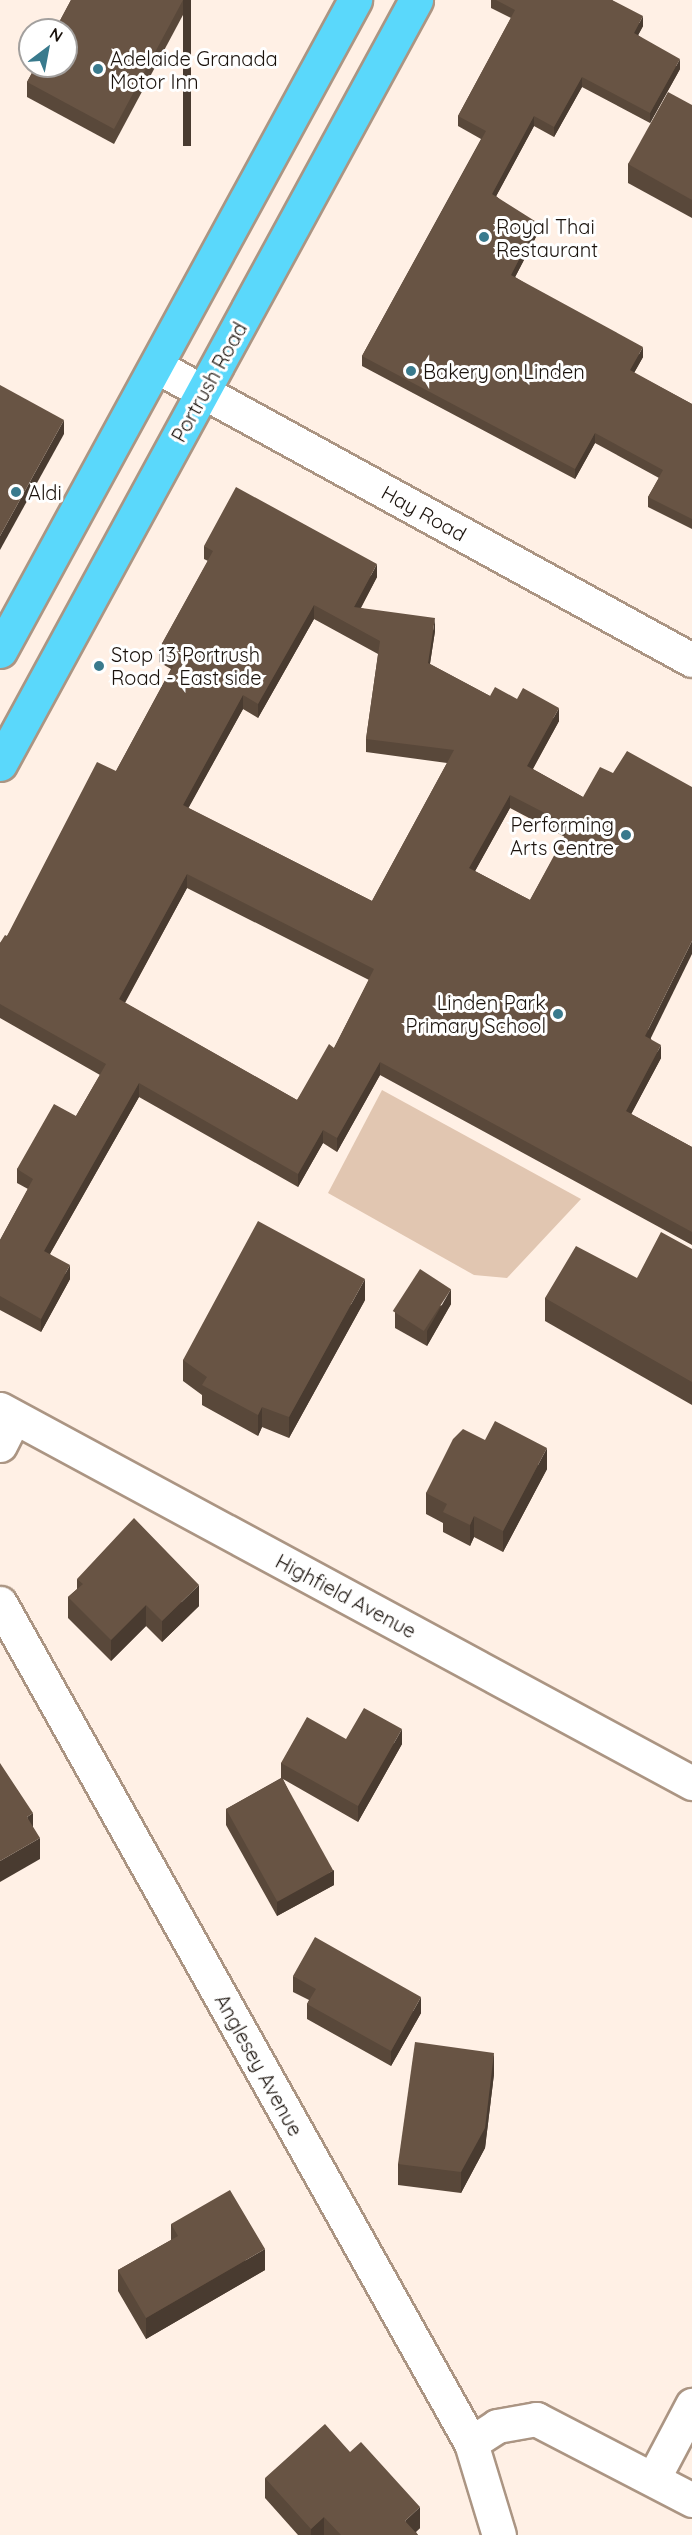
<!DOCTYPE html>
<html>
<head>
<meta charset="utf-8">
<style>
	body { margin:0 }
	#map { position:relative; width:692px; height:2535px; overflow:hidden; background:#fff0e5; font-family:Quicksand,sans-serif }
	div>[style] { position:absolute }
	.green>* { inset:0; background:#e1c6b1 }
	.roads { filter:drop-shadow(2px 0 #ab9583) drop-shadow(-2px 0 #ab9583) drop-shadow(0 2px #ab9583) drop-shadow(0 -2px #ab9583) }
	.minor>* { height:33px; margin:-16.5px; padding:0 16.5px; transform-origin:16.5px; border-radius:16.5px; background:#fff }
	.highway>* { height:33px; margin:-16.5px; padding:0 16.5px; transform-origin:16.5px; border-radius:16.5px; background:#5ad8fb }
	.wall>* { inset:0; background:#59483a }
	.shaded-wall>* { inset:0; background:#493b30; transform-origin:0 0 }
	.building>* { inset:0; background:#685444; transform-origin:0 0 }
	.dots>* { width:16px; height:16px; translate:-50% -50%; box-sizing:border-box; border:3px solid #fff; border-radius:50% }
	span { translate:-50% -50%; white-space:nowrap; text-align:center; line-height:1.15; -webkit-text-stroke:6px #fff; paint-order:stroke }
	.poi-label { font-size:20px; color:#1a120c }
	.left { translate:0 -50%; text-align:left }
	.right { translate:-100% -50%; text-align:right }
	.street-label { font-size:20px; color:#1a120c }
	.north { position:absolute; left:18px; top:18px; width:60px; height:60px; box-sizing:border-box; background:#fff; border:2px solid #a3a09e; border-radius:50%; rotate:32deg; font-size:16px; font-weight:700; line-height:24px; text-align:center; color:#1a120c }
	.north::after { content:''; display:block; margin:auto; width:21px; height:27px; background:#397a8d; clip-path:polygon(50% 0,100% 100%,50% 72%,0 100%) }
</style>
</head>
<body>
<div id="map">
	<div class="green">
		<i style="clip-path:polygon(382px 1090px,581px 1199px,507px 1278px,474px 1275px,328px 1193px)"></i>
	</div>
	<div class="roads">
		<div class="minor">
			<i style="left:156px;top:366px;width:611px;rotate:28.75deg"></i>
			<i style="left:0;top:1409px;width:787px;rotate:28.39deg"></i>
			<i style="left:0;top:1445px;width:31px;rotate:-63deg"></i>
			<i style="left:0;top:1603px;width:963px;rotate:60.72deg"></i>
			<i style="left:471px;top:2443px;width:96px;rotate:73.1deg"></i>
			<i style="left:471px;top:2443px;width:31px;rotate:-33deg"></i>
			<i style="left:497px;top:2426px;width:40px;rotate:-10deg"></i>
			<i style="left:536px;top:2419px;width:176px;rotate:27.4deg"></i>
			<i style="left:653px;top:2479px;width:84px;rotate:-62.2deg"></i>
		</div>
		<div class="highway">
			<i style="left:0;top:651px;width:742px;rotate:-61.4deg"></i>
			<i style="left:0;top:764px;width:870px;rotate:-61.43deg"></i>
		</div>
	</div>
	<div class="wall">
		<i style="clip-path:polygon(71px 0,191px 0,114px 144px,27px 97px,27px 82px)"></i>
		<i style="clip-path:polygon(491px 0,612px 0,643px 26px,638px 35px,680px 69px,650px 123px,582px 87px,554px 137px,534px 126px,496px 196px,538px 233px,515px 277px,643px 357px,634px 373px,692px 404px,692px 529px,648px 507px,648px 497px,659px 478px,595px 443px,575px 479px,362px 366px,362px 356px,481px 139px,458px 126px,458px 116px,511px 18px,491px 8px)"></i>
		<i style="clip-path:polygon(692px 105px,692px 218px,628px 183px,628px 164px)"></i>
		<i style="clip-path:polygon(evenodd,204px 546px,377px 577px,361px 608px,435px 631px,430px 664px,490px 696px,517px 699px,559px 721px,533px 769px,583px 797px,651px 1039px,661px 1058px,631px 1114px,692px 1147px,692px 1245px,380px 1075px,337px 1152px,323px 1143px,298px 1187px,139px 1097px,50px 1254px,70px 1279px,41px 1332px,0 1310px,0 1240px,28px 1189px,17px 1183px,17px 1169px,76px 1116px,100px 1075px,0 1018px,0 943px,7px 936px,116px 771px,171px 669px,159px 662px,159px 649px,208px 561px,204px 559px,204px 546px,314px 619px,378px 654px,366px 739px,366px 752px,447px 763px,372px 901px,188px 808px,243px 709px,258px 718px,314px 619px,204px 546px,510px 808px,565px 837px,530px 900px,475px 871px,510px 808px,204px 546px,187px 888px,369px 980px,334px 1048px,297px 1100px,125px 1003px,187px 888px)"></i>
		<i style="clip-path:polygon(692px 1249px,692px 1405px,545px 1321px,545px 1298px,637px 1278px)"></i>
		<i style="clip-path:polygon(365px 1300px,289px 1438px,262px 1427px,258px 1436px,202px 1405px,202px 1395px,183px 1381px,183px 1360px)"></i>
		<i style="clip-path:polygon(451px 1304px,427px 1346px,395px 1328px,395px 1312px)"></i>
		<i style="clip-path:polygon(485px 1440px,547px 1469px,503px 1552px,474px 1537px,470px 1546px,443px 1532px,443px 1523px,426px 1514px,426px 1493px)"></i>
		<i style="clip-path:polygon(77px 1579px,199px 1606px,162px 1642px,146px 1626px,111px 1661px,68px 1618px,68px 1597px,77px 1589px)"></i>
		<i style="clip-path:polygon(346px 1739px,402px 1744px,358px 1822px,283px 1779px,334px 1885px,277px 1916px,226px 1825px,226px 1809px,281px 1778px,281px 1763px)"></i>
		<i style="clip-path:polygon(293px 1976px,421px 2013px,391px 2066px,307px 2019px,307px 2004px,309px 2000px,293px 1992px)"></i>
		<i style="clip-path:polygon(494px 2074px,485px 2148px,461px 2193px,398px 2185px,398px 2164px)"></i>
		<i style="clip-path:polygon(171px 2224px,265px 2270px,146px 2339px,118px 2291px,118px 2270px,171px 2240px)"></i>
		<i style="clip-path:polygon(265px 2478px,420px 2528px,416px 2532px,418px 2535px,298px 2535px,265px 2498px)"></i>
	</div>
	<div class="shaded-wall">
		<i style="left:183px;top:0;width:8px;height:146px"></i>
		<i style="clip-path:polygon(643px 16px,643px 26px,634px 43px,634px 33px)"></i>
		<i style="clip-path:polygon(680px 59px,680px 69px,650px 123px,650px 113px)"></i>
		<i style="clip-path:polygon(582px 77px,582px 87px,554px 137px,554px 127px)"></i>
		<i style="clip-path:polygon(534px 116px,534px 126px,492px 204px,492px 194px)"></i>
		<i style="clip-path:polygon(538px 223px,538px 233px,511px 285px,511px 275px)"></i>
		<i style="clip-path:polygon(643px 347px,643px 357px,630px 380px,630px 370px)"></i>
		<i style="clip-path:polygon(64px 420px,64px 434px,0 550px,0 536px)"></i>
		<i style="clip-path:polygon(595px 433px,595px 443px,575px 479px,575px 469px)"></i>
		<i style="clip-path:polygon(377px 564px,377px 577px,354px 620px,354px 607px)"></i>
		<i style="clip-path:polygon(314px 605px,314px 619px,258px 718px,258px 704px)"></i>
		<i style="clip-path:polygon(435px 618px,435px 631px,428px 676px,428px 663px)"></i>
		<i style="clip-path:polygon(243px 695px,243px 709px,183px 818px,183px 805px)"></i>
		<i style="clip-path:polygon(559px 708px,559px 721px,527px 779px,527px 766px)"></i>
		<i style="clip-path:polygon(510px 795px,510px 808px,469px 882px,469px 868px)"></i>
		<i style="clip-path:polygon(187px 874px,187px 888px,119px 1013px,119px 999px)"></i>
		<i style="clip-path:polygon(692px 941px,692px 954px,645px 1050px,645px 1036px)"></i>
		<i style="clip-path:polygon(661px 1045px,661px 1058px,626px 1124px,626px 1111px)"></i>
		<i style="clip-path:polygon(380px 1062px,380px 1075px,337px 1152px,337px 1138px)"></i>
		<i style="clip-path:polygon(139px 1083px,139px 1097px,44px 1264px,44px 1251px)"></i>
		<i style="clip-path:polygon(323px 1130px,323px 1143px,298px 1187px,298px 1174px)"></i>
		<i style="clip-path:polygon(70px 1265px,70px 1279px,41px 1332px,41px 1319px)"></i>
		<i style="clip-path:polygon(365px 1279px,365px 1300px,289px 1438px,289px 1417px)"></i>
		<i style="clip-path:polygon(451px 1289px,451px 1304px,427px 1346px,427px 1331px)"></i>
		<i style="clip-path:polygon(262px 1407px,262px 1427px,258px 1436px,258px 1415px)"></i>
		<i style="clip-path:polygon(547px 1448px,547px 1469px,503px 1552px,503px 1531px)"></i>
		<i style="clip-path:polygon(474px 1516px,474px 1537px,470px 1546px,470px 1525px)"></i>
		<i style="clip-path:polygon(199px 1585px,199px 1606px,162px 1642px,162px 1621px)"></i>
		<i style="clip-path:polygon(146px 1605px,146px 1626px,111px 1661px,111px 1640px)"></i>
		<i style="clip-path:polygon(402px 1729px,402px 1744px,358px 1822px,358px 1806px)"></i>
		<i style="clip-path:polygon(33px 1813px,33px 1834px,27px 1817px)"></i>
		<i style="clip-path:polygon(40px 1838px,40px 1859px,0 1882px,0 1861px)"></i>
		<i style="clip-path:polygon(334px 1870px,334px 1885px,277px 1916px,277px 1901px)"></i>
		<i style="clip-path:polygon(421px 1997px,421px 2013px,391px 2066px,391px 2051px)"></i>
		<i style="clip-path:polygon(494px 2053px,494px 2074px,485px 2148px,461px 2193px,461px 2172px)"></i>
		<i style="clip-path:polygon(265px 2249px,265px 2270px,146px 2339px,146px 2318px)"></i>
		<i style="clip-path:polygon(420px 2507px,420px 2528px,412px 2535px,405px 2521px)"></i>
		<i style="clip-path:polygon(324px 2517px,324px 2535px,311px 2535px,311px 2529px)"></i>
	</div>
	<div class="building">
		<i style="clip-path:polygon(71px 0,183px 0,114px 129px,27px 82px,36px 66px,66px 66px,66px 30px,55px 30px)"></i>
		<i style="clip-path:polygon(496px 0,612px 0,643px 16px,634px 33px,680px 59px,650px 113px,582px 77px,554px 127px,534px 116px,492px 194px,538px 223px,511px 275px,643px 347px,630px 370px,692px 404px,692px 519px,648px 497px,663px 470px,595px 433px,575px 469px,362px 356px,486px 131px,458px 116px,515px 10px)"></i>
		<i style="clip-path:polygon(668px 92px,692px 105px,692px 200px,628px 164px)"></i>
		<i style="clip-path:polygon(0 385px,64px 420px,0 536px)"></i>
		<i style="clip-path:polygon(evenodd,236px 487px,377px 564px,354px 607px,435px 618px,428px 663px,490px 696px,495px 687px,517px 699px,523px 688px,559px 708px,527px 766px,583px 797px,600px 767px,613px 773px,627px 751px,692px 787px,692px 941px,645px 1036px,661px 1045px,626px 1111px,692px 1147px,692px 1232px,380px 1062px,337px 1138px,323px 1130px,298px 1174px,139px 1083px,44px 1251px,70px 1265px,41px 1319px,0 1296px,0 1240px,33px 1179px,17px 1169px,54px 1104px,76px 1116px,106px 1064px,0 1004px,0 943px,5px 935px,7px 936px,97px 762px,116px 771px,177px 659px,159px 649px,213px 551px,204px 546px,236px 487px,314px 605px,380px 641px,366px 739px,454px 750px,372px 901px,183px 805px,243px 695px,258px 704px,314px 605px,236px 487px,510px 795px,570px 826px,530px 900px,469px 868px,510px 795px,236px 487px,187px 874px,374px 969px,334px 1048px,329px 1044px,297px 1100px,119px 999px,187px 874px)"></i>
		<i style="clip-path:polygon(258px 1221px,365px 1279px,289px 1417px,262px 1407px,258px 1415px,202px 1385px,207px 1377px,183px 1360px)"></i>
		<i style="clip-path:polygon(661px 1232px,692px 1249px,692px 1382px,545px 1298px,576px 1246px,637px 1278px)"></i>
		<i style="left:420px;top:1269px;width:37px;height:50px;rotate:33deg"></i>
		<i style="clip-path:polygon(495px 1421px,547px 1448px,503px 1531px,474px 1516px,470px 1525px,443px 1512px,447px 1504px,426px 1493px,453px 1439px,463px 1429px,485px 1440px)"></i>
		<i style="clip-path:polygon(134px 1518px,199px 1585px,162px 1621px,146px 1605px,111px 1640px,68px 1597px,83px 1584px,77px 1579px)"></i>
		<i style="clip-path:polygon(364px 1708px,402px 1729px,358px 1806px,281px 1763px,307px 1717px,346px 1739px)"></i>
		<i style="clip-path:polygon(0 1763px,33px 1813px,27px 1817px,40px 1838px,0 1861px)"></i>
		<i style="left:282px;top:1778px;width:106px;height:64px;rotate:61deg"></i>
		<i style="clip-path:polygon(315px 1937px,421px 1997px,391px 2051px,307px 2004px,316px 1989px,293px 1976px)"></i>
		<i style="clip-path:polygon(415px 2042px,494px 2053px,485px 2128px,461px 2172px,398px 2164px)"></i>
		<i style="clip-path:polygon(230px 2190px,265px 2249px,146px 2318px,118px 2270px,178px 2236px,171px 2224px)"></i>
		<i style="clip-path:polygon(325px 2424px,350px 2452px,361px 2442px,420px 2507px,405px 2521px,418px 2535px,341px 2535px,324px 2517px,311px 2529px,265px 2478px)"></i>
	</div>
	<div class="dots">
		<i style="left:98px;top:69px;background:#397a8d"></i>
		<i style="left:484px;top:237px;background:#397a8d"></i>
		<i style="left:411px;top:371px;background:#397a8d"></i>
		<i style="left:16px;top:492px;background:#397a8d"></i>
		<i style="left:99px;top:666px;background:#397a8d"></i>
		<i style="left:626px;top:835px;background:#397a8d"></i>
		<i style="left:558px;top:1014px;background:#397a8d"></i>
	</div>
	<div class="poi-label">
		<span class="left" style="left:110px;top:70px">Adelaide Granada<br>Motor Inn</span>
		<span class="left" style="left:496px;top:238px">Royal Thai<br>Restaurant</span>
		<span class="left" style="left:423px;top:371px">Bakery on Linden</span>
		<span class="left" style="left:28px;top:492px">Aldi</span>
		<span class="left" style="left:111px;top:666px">Stop 13 Portrush<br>Road - East side</span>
		<span class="right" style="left:614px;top:836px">Performing<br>Arts Centre</span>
		<span class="right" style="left:546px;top:1014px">Linden Park<br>Primary School</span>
	</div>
	<div class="street-label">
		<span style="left:209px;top:382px;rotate:-61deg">Portrush Road</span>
		<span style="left:424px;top:513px;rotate:29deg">Hay Road</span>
		<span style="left:346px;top:1596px;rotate:28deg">Highfield Avenue</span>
		<span style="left:259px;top:2065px;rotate:61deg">Anglesey Avenue</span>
	</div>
	<div class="north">N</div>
</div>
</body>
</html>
